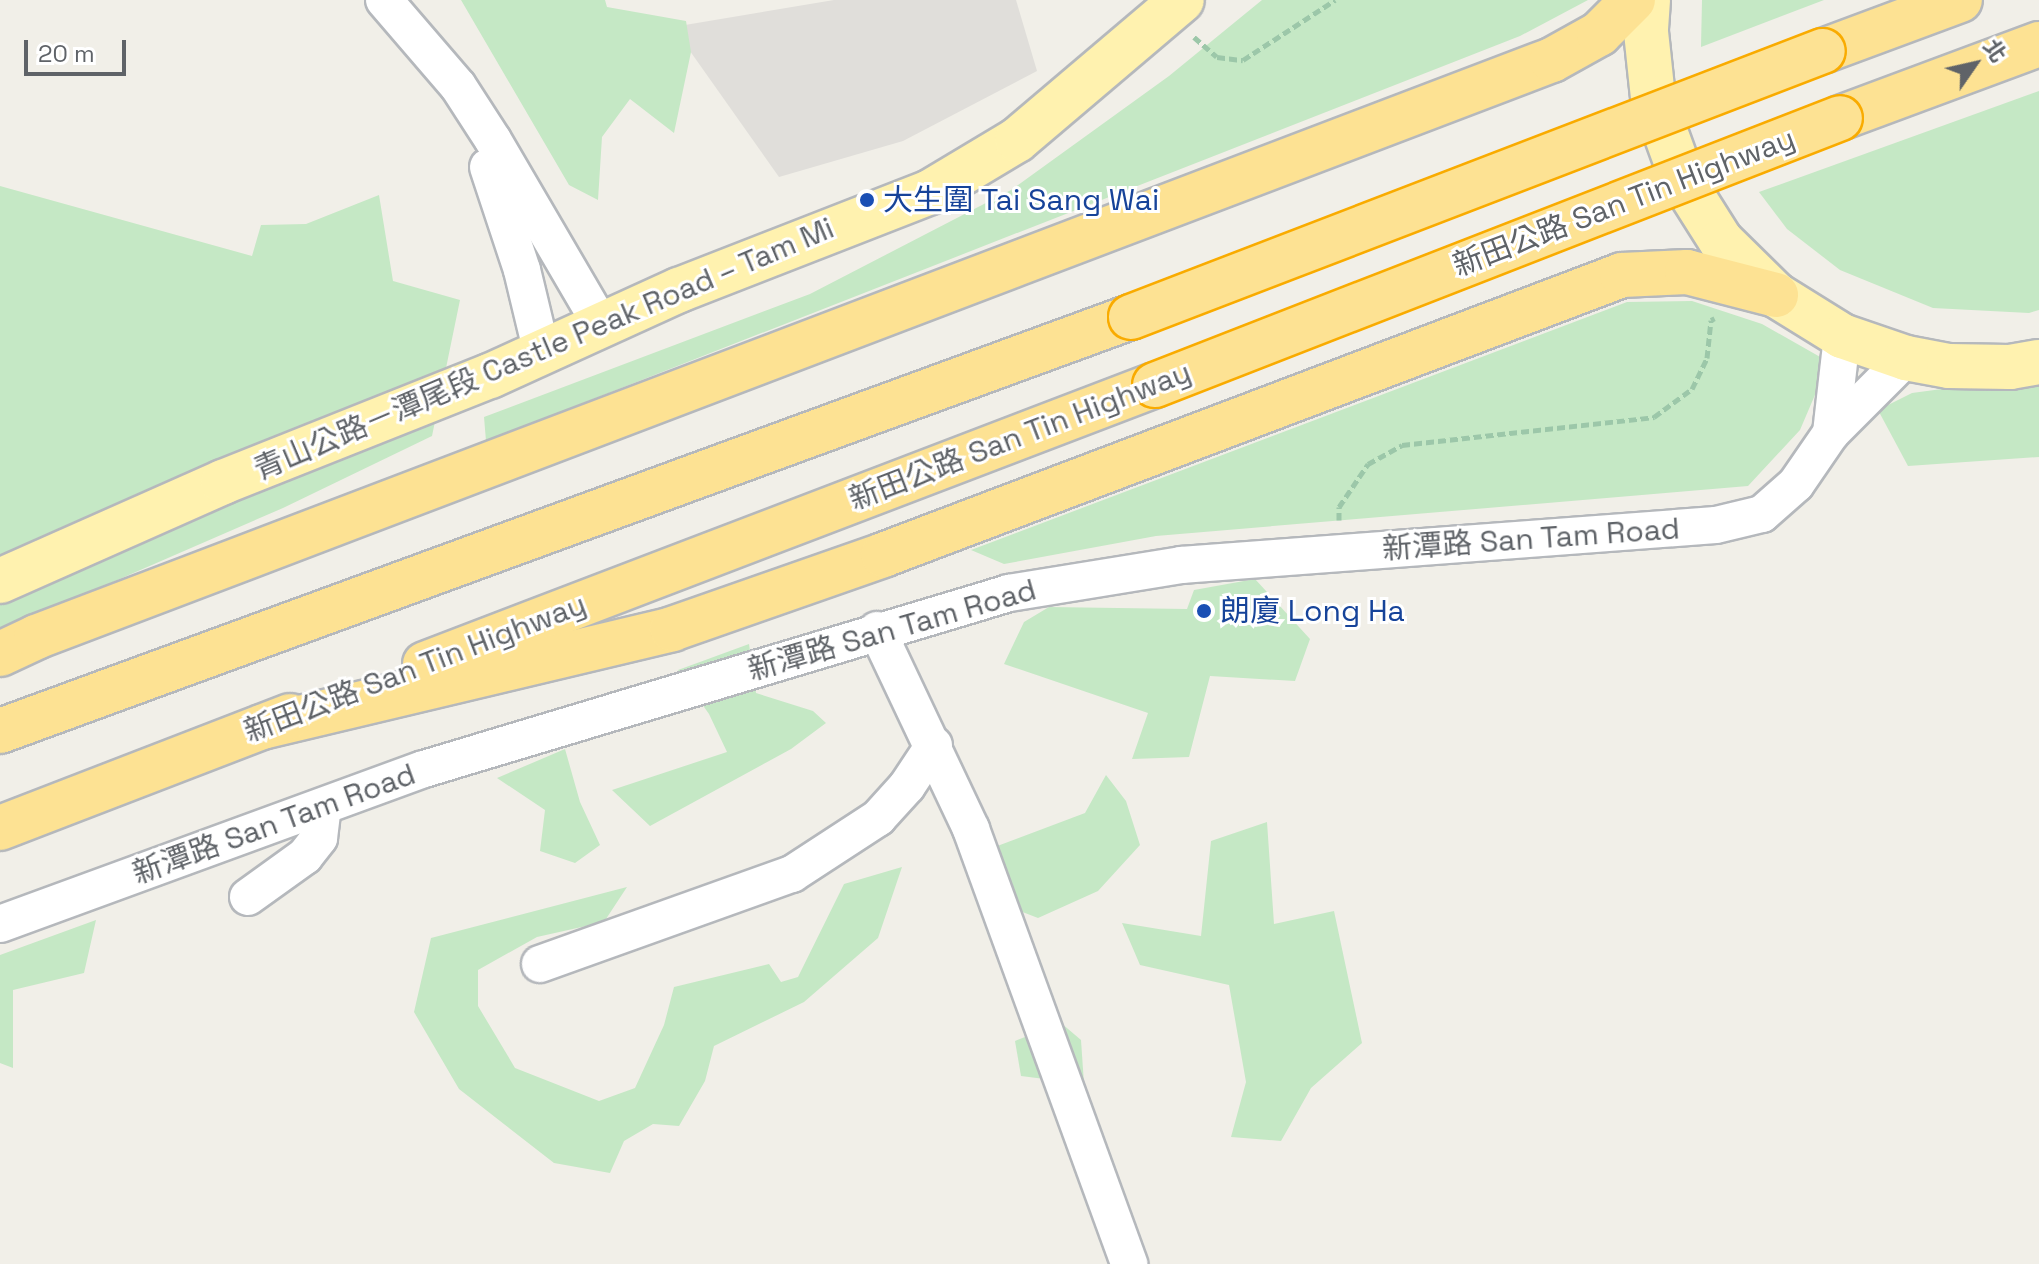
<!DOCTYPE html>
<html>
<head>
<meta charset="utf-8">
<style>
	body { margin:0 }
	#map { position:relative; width:2039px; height:1264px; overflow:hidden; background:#f1efe8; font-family:"Space Grotesk","Noto Sans TC",sans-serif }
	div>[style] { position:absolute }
	.industrial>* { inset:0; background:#e0deda }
	.green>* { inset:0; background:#c5e8c5 }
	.path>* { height:5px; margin-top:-2.5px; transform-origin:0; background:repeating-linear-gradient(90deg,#9cc7a9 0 8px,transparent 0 12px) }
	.roads { filter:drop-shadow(2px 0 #b5b8bc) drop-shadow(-2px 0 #b5b8bc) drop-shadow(0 2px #b5b8bc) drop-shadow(0 -2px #b5b8bc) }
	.minor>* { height:36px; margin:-18px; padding:0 18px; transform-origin:18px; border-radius:18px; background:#fff }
	.major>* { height:44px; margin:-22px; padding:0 22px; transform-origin:22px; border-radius:22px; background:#fff2af }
	.highway>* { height:44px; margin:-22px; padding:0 22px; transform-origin:22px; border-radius:22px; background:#fde293 }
	.bridges { filter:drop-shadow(2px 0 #f9ab00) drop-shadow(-2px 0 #f9ab00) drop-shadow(0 2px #f9ab00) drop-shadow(0 -2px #f9ab00) }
	.highway-bridge>* { height:44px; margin:-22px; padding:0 22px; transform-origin:22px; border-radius:22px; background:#fde293 }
	.dots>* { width:22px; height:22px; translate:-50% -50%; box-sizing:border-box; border:4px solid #fff; border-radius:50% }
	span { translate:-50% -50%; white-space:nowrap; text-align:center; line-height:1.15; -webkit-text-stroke:6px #fff; paint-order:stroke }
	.transit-label { font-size:30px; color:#164399 }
	.left { translate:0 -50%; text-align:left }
	.street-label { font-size:30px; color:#5f6368 }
	.north { position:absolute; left:1935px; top:24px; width:80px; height:80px; -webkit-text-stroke:6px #fff; paint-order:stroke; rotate:56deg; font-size:22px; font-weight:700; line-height:32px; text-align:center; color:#5f6368 }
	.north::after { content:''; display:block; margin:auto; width:28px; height:36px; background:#5f6368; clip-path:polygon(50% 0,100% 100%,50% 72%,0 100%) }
	.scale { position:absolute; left:24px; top:40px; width:102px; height:36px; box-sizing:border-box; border:4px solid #5f6368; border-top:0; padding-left:10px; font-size:24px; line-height:28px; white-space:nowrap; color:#5f6368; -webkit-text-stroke:6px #fff; paint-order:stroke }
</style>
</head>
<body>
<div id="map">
	<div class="industrial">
		<i style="clip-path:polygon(834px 0,1016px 0,1037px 71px,903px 141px,779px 177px,673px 27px)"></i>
	</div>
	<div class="green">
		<i style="clip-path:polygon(461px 0,605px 0,607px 7px,686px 21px,691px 52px,674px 133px,630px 99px,602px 137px,598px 200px,569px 185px)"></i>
		<i style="clip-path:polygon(1262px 0,1588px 0,1520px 36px,486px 441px,484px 417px,810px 294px,1011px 190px,1169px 76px)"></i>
		<i style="clip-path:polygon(1702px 0,1824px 0,1701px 47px)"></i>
		<i style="clip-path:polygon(2039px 91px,2039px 310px,2029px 313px,1933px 308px,1840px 270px,1787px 229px,1759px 192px)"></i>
		<i style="clip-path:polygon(0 186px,252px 256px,261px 225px,306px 224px,379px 195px,393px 281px,460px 300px,432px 436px,283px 508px,0 631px)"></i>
		<i style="clip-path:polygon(1692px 301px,1762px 324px,1829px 362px,1800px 430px,1748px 486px,1156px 536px,1004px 564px,971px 550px,1627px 302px)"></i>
		<i style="clip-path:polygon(2039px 376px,2039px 457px,1908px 466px,1878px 410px,1912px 393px)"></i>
		<i style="clip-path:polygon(1255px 579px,1310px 639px,1295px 681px,1210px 676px,1189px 757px,1132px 759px,1148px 713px,1004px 664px,1024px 622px,1049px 607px,1187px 609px,1194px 590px)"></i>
		<i style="clip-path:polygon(749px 644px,756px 693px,813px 711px,826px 723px,791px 749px,650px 826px,612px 790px,727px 752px,709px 714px,678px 670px)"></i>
		<i style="clip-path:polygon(565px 749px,580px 802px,600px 845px,575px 863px,540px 851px,545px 810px,497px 778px)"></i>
		<i style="clip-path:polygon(1106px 775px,1126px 801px,1140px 845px,1098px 891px,1038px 918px,974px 893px,992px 848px,1085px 813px)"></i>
		<i style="clip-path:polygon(1267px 822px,1274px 924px,1334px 911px,1362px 1043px,1311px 1088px,1281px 1141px,1231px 1137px,1246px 1082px,1229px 985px,1140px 965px,1122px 923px,1201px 936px,1211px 841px)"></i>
		<i style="clip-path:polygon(902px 867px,878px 938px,804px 1002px,714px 1046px,705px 1081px,679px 1126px,653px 1124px,624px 1141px,610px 1173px,554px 1163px,459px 1089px,414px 1012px,431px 938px,627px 887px,604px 922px,537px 937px,478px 970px,478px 1006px,515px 1068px,599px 1101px,635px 1088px,664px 1025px,674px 987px,769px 964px,781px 982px,798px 977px,844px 884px)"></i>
		<i style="clip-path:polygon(96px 920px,84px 973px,13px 990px,13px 1068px,0 1063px,0 955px)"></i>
		<i style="clip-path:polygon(1061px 1023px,1081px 1040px,1084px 1084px,1021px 1076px,1015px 1041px)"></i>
	</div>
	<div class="path">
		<i style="left:1194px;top:37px;width:30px;rotate:41deg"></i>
		<i style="left:1217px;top:57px;width:26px;rotate:7deg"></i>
		<i style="left:1243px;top:60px;width:110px;rotate:-33.1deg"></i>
		<i style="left:1339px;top:520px;width:13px;rotate:-90deg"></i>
		<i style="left:1339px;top:507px;width:52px;rotate:-56deg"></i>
		<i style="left:1368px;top:464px;width:39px;rotate:-29deg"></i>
		<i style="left:1402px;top:445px;width:254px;rotate:-6.3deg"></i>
		<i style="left:1654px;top:417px;width:47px;rotate:-36.4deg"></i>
		<i style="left:1692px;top:389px;width:34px;rotate:-64deg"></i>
		<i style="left:1707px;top:358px;width:38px;rotate:-84deg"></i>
		<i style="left:1711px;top:320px;width:4px;rotate:-27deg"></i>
	</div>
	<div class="roads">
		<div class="minor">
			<i style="left:384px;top:0;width:113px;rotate:49.3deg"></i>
			<i style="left:458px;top:86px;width:64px;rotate:57.1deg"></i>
			<i style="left:493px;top:140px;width:214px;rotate:59.7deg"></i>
			<i style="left:488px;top:167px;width:108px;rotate:71.7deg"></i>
			<i style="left:522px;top:270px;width:85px;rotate:76.5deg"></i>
			<i style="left:1831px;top:433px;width:98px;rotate:-83.5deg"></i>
			<i style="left:877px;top:630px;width:220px;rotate:64.7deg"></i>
			<i style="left:971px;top:829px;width:463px;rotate:70deg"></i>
			<i style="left:248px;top:897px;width:70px;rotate:-35.7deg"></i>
			<i style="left:305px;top:856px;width:23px;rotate:-52deg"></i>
			<i style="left:319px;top:838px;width:32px;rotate:-83deg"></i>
			<i style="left:0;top:924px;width:451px;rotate:-20.1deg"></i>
			<i style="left:424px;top:769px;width:611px;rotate:-16.74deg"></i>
			<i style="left:1009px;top:593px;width:174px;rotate:-9.2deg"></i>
			<i style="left:1181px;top:565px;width:536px;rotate:-4.28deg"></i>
			<i style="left:1716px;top:525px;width:47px;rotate:-13.4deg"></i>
			<i style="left:1762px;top:514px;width:45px;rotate:-41.4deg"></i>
			<i style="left:1796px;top:484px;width:62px;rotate:-55.5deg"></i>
			<i style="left:1831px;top:433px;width:106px;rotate:-45deg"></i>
			<i style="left:540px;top:964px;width:268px;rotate:-19.7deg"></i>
			<i style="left:792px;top:874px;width:103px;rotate:-33.1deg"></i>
			<i style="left:878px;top:818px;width:43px;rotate:-47.8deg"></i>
			<i style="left:907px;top:786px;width:49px;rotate:-56.6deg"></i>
		</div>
		<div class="major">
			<i style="left:1648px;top:0;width:32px;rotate:94deg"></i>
			<i style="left:1646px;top:32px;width:66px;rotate:83.9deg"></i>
			<i style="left:1653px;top:98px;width:88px;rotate:70.1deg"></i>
			<i style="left:1683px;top:181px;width:71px;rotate:57.7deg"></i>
			<i style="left:1721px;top:241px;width:77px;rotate:44.5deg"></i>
			<i style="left:1776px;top:295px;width:78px;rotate:31.8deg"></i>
			<i style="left:1842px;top:336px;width:68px;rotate:19deg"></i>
			<i style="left:1906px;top:358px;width:44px;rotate:10.5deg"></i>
			<i style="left:1949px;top:366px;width:61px;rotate:0.9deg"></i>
			<i style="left:2010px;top:367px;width:29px;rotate:-10deg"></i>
			<i style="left:0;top:581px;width:244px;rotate:-23.9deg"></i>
			<i style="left:223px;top:482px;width:287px;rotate:-21.7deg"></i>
			<i style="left:490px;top:376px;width:208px;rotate:-24.5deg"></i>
			<i style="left:679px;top:290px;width:269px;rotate:-21.3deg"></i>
			<i style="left:930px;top:192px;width:101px;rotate:-30.9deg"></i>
			<i style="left:1017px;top:140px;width:216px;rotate:-40.3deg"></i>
		</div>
		<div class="highway">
			<i style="left:1823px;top:51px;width:146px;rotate:-20.4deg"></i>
			<i style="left:1840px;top:118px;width:212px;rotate:-20.4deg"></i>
			<i style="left:0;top:654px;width:40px;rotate:-25deg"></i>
			<i style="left:36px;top:637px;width:1622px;rotate:-20.84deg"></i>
			<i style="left:1552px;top:60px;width:54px;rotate:-29deg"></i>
			<i style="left:1599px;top:34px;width:48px;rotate:-45deg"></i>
			<i style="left:425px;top:664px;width:781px;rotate:-20.92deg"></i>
			<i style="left:262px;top:727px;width:422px;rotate:-13.4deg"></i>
			<i style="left:672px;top:629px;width:224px;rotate:-19.3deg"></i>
			<i style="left:883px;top:555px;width:790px;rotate:-20.75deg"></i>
			<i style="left:1622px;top:275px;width:65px;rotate:-2.6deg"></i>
			<i style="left:1687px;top:272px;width:92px;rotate:14.5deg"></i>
			<i style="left:0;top:731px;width:1204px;rotate:-20.11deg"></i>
			<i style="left:0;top:828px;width:311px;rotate:-21.1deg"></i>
		</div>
	</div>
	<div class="bridges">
		<div class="highway-bridge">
			<i style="left:1131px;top:317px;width:741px;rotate:-21.03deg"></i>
			<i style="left:1155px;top:385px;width:735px;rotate:-21.29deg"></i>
		</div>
	</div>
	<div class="dots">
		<i style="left:867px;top:200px;background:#1a4fb4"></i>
		<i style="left:1204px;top:611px;background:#1a4fb4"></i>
	</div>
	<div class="transit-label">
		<span class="left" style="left:883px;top:200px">大生圍 Tai Sang Wai</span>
		<span class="left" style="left:1220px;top:611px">朗廈 Long Ha</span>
	</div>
	<div class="street-label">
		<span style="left:1624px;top:202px;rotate:-21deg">新田公路 San Tin Highway</span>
		<span style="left:544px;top:349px;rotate:-23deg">青山公路－潭尾段 Castle Peak Road – Tam Mi</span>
		<span style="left:1020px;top:436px;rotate:-21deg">新田公路 San Tin Highway</span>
		<span style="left:1531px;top:539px;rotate:-4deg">新潭路 San Tam Road</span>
		<span style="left:892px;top:630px;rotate:-16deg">新潭路 San Tam Road</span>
		<span style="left:415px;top:668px;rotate:-21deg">新田公路 San Tin Highway</span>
		<span style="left:274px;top:824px;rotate:-20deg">新潭路 San Tam Road</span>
	</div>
	<div class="north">北</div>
	<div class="scale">20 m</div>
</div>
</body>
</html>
